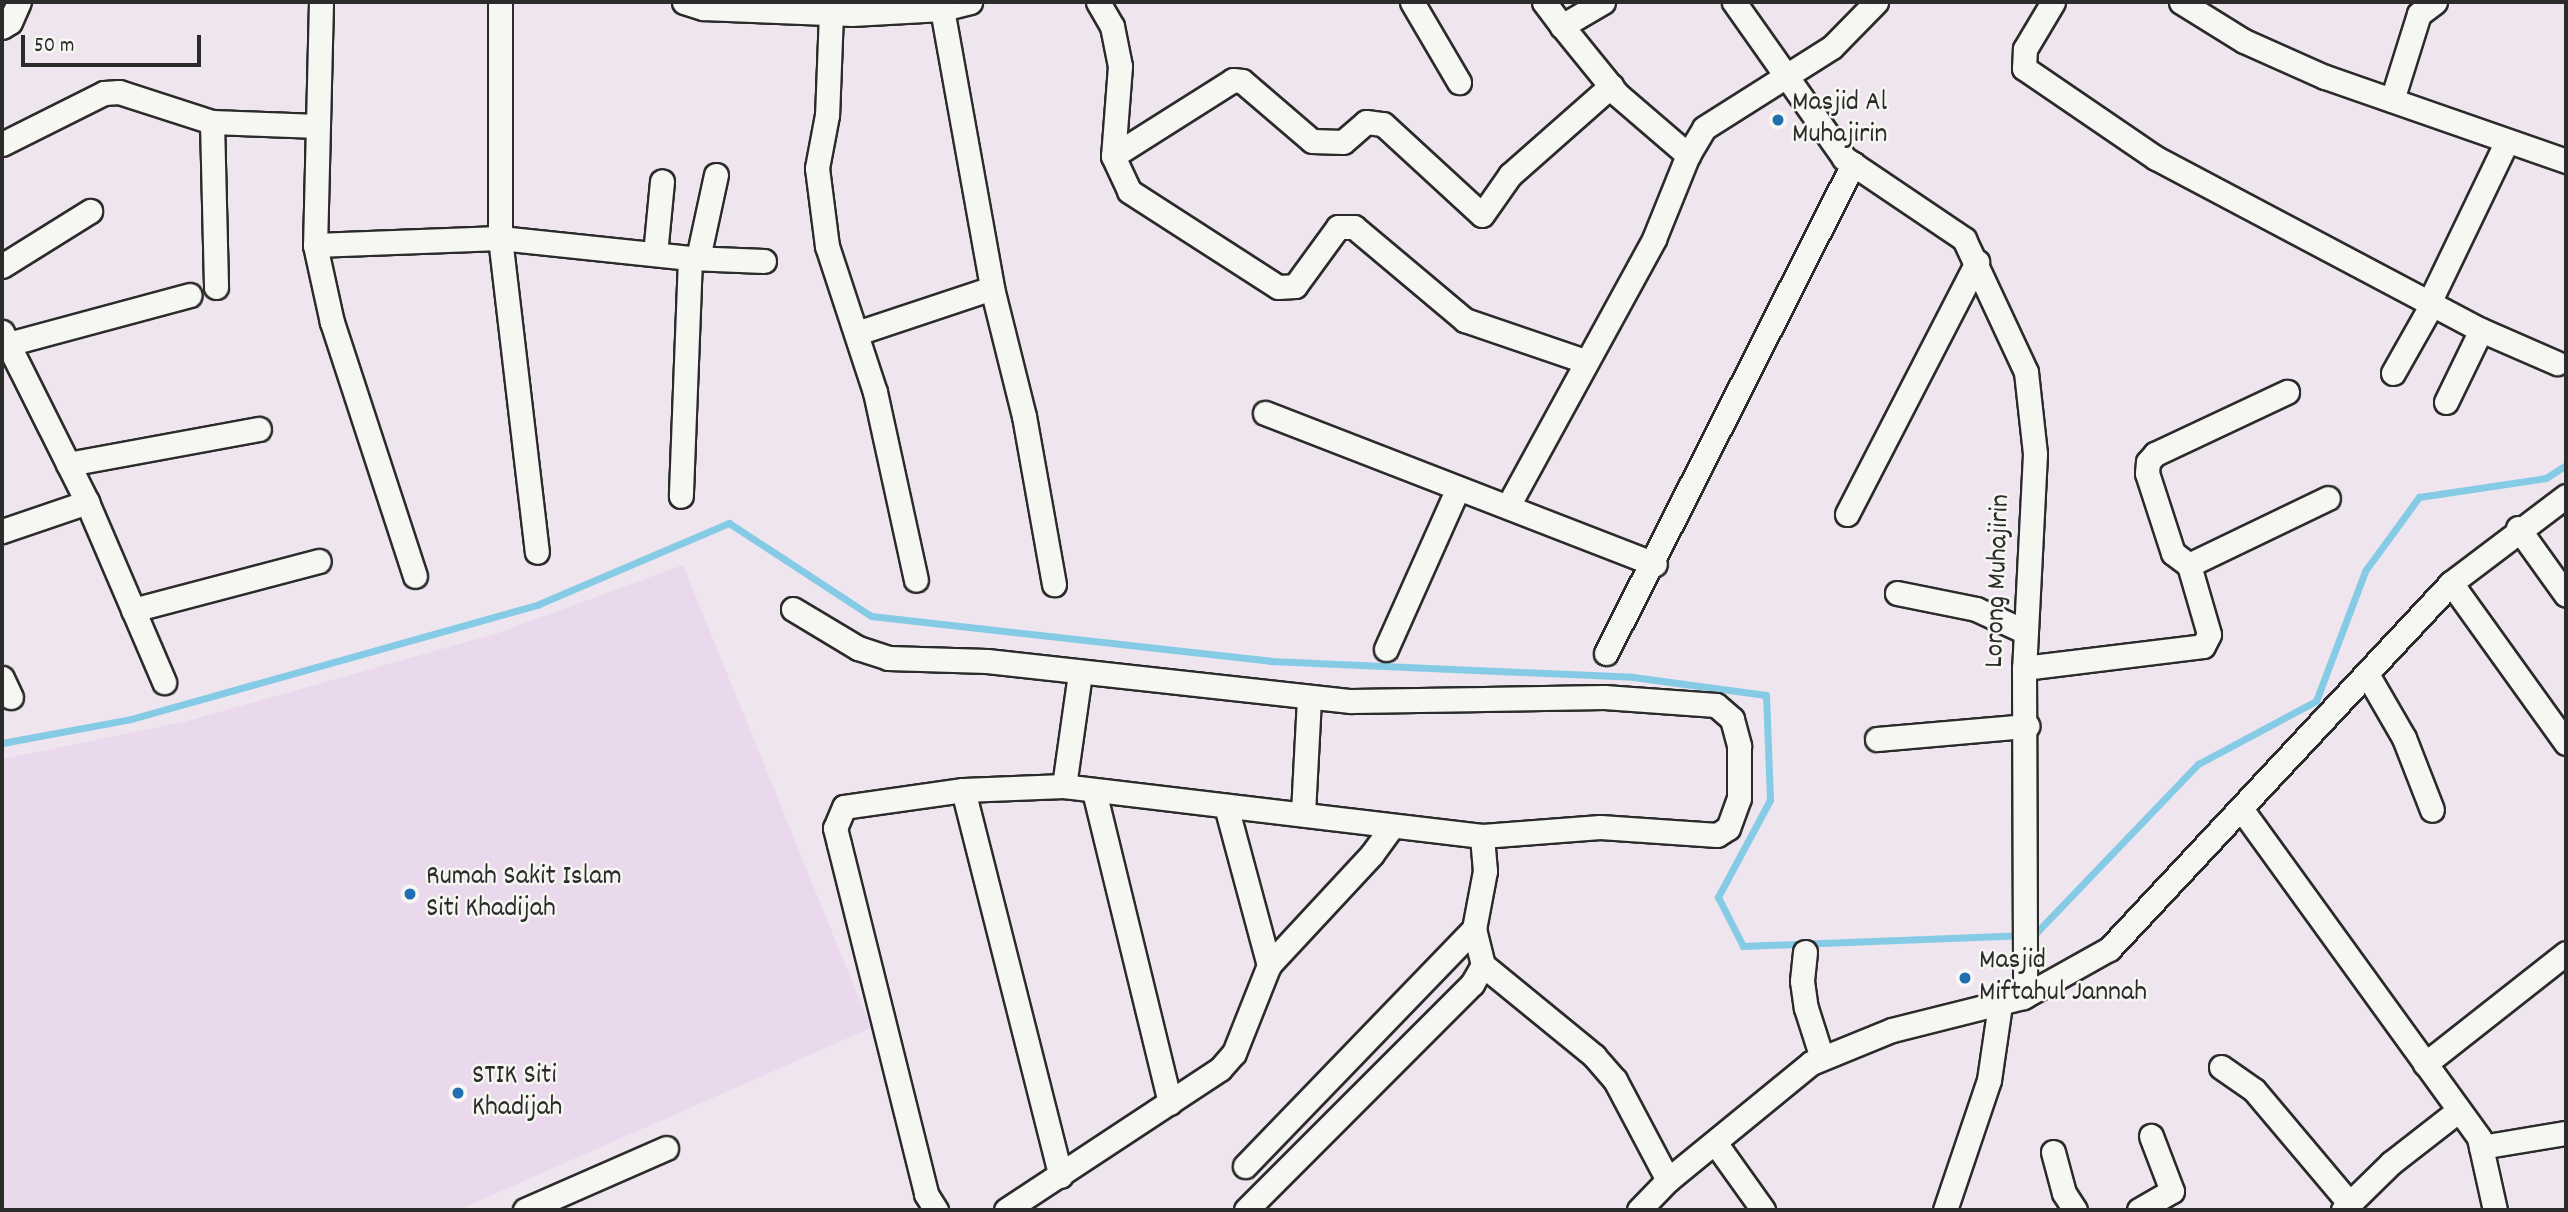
<!DOCTYPE html>
<html>
<head>
<meta charset="utf-8">
<style>
	body { margin:0 }
	#map { position:relative; width:2568px; height:1212px; overflow:hidden; background:#efe5ef; font-family:Dekko,sans-serif }
	div>[style] { position:absolute }
	.built>* { inset:0; background:#ead9ed }
	.stream>* { height:7px; margin:-3.5px; padding:0 3.5px; transform-origin:3.5px; border-radius:3.5px; background:#85cbe6 }
	.roads { filter:drop-shadow(2px 0 #2b2b2b) drop-shadow(-2px 0 #2b2b2b) drop-shadow(0 2px #2b2b2b) drop-shadow(0 -2px #2b2b2b) }
	.minor>* { height:23px; margin:-11.5px; padding:0 11.5px; transform-origin:11.5px; border-radius:11.5px; background:#f6f6f2 }
	.dots>* { width:19px; height:19px; translate:-50% -50%; box-sizing:border-box; border:4px solid #f6f6f2; border-radius:50% }
	span { translate:-50% -50%; white-space:nowrap; text-align:center; line-height:1.15; -webkit-text-stroke:5px #f6f6f2; paint-order:stroke }
	.poi-label { font-size:28px; color:#2b2b2b }
	.left { translate:0 -50%; text-align:left }
	.street-label { font-size:28px; color:#2b2b2b }
	.frame { position:absolute; inset:0; border:4px solid #2b2b2b; pointer-events:none }
	.scale { position:absolute; left:21px; top:35px; width:180px; height:32px; box-sizing:border-box; border:4px solid #2b2b2b; border-top:0; padding-left:9px; font-size:21px; line-height:24px; white-space:nowrap; color:#2b2b2b; -webkit-text-stroke:5px #f6f6f2; paint-order:stroke }
</style>
</head>
<body>
<div id="map">
	<div class="built">
		<i style="clip-path:polygon(683px 565px,871px 1028px,458px 1210px,2px 1210px,2px 759px,184px 722px,498px 633px)"></i>
	</div>
	<div class="stream">
		<i style="left:2px;top:743px;width:131px;rotate:-10.5deg"></i>
		<i style="left:131px;top:719px;width:424px;rotate:-15.7deg"></i>
		<i style="left:539px;top:604px;width:207px;rotate:-23.1deg"></i>
		<i style="left:729px;top:523px;width:170px;rotate:33.2deg"></i>
		<i style="left:871px;top:616px;width:402px;rotate:6.4deg"></i>
		<i style="left:1270px;top:661px;width:363px;rotate:2.5deg"></i>
		<i style="left:1633px;top:677px;width:134px;rotate:7.7deg"></i>
		<i style="left:1766px;top:695px;width:105px;rotate:87.8deg"></i>
		<i style="left:1770px;top:800px;width:110px;rotate:118.2deg"></i>
		<i style="left:1718px;top:897px;width:55px;rotate:63deg"></i>
		<i style="left:1743px;top:946px;width:291px;rotate:-2.2deg"></i>
		<i style="left:2034px;top:935px;width:237px;rotate:-46.2deg"></i>
		<i style="left:2198px;top:764px;width:134px;rotate:-28.1deg"></i>
		<i style="left:2316px;top:701px;width:139px;rotate:-69.3deg"></i>
		<i style="left:2365px;top:571px;width:92px;rotate:-53.9deg"></i>
		<i style="left:2419px;top:497px;width:128px;rotate:-8.5deg"></i>
		<i style="left:2546px;top:478px;width:24px;rotate:-33deg"></i>
	</div>
	<div class="roads">
		<div class="minor">
			<i style="left:321px;top:2px;width:243px;rotate:91.4deg"></i>
			<i style="left:315px;top:245px;width:79px;rotate:77.6deg"></i>
			<i style="left:332px;top:322px;width:267px;rotate:71.9deg"></i>
			<i style="left:500px;top:2px;width:236px;rotate:90deg"></i>
			<i style="left:500px;top:238px;width:316px;rotate:83.3deg"></i>
			<i style="left:684px;top:2px;width:20px;rotate:18deg"></i>
			<i style="left:703px;top:8px;width:149px;rotate:2.3deg"></i>
			<i style="left:852px;top:14px;width:90px;rotate:-3.2deg"></i>
			<i style="left:942px;top:9px;width:29px;rotate:-14deg"></i>
			<i style="left:1098px;top:2px;width:28px;rotate:60deg"></i>
			<i style="left:1112px;top:26px;width:41px;rotate:78.7deg"></i>
			<i style="left:1120px;top:66px;width:90px;rotate:94.4deg"></i>
			<i style="left:1113px;top:156px;width:38px;rotate:65deg"></i>
			<i style="left:1129px;top:191px;width:177px;rotate:32.8deg"></i>
			<i style="left:1278px;top:287px;width:17px;rotate:-3deg"></i>
			<i style="left:1295px;top:286px;width:73px;rotate:-53.9deg"></i>
			<i style="left:1338px;top:227px;width:16px"></i>
			<i style="left:1354px;top:227px;width:145px;rotate:40deg"></i>
			<i style="left:1465px;top:320px;width:127px;rotate:18.9deg"></i>
			<i style="left:1412px;top:2px;width:93px;rotate:59.6deg"></i>
			<i style="left:1544px;top:2px;width:30px;rotate:53deg"></i>
			<i style="left:1603px;top:2px;width:48px;rotate:149.7deg"></i>
			<i style="left:1562px;top:26px;width:87px;rotate:51deg"></i>
			<i style="left:1617px;top:94px;width:94px;rotate:40.7deg"></i>
			<i style="left:1734px;top:2px;width:191px;rotate:54.8deg"></i>
			<i style="left:1844px;top:158px;width:145px;rotate:34deg"></i>
			<i style="left:1964px;top:239px;width:147px;rotate:65deg"></i>
			<i style="left:2026px;top:372px;width:82px;rotate:83.7deg"></i>
			<i style="left:2035px;top:454px;width:214px;rotate:92.9deg"></i>
			<i style="left:2024px;top:668px;width:328px;rotate:89.8deg"></i>
			<i style="left:2053px;top:2px;width:55px;rotate:120.8deg"></i>
			<i style="left:2025px;top:49px;width:19px;rotate:93deg"></i>
			<i style="left:2024px;top:68px;width:160px;rotate:34.3deg"></i>
			<i style="left:2156px;top:158px;width:368px;rotate:27.9deg"></i>
			<i style="left:2481px;top:330px;width:83px;rotate:23.5deg"></i>
			<i style="left:2181px;top:2px;width:74px;rotate:31.8deg"></i>
			<i style="left:2244px;top:41px;width:89px;rotate:24deg"></i>
			<i style="left:2325px;top:77px;width:255px;rotate:19.2deg"></i>
			<i style="left:942px;top:9px;width:283px;rotate:79.8deg"></i>
			<i style="left:992px;top:288px;width:132px;rotate:76deg"></i>
			<i style="left:1024px;top:416px;width:171px;rotate:79.9deg"></i>
			<i style="left:831px;top:13px;width:102px;rotate:92.2deg"></i>
			<i style="left:827px;top:115px;width:54px;rotate:100.7deg"></i>
			<i style="left:817px;top:168px;width:79px;rotate:82.7deg"></i>
			<i style="left:827px;top:246px;width:154px;rotate:71.8deg"></i>
			<i style="left:875px;top:392px;width:192px;rotate:77.7deg"></i>
			<i style="left:2px;top:27px;width:9px;rotate:-32deg"></i>
			<i style="left:10px;top:22px;width:22px;rotate:-66deg"></i>
			<i style="left:2392px;top:100px;width:90px;rotate:-72.6deg"></i>
			<i style="left:2419px;top:14px;width:20px;rotate:-37deg"></i>
			<i style="left:212px;top:122px;width:165px;rotate:88.6deg"></i>
			<i style="left:2px;top:144px;width:114px;rotate:-26.6deg"></i>
			<i style="left:104px;top:93px;width:15px;rotate:-4deg"></i>
			<i style="left:119px;top:92px;width:98px;rotate:17.9deg"></i>
			<i style="left:212px;top:122px;width:106px;rotate:2.2deg"></i>
			<i style="left:1113px;top:156px;width:142px;rotate:-32.3deg"></i>
			<i style="left:1233px;top:80px;width:9px;rotate:6deg"></i>
			<i style="left:1242px;top:81px;width:92px;rotate:40.6deg"></i>
			<i style="left:1312px;top:141px;width:31px;rotate:2deg"></i>
			<i style="left:1343px;top:142px;width:30px;rotate:-41deg"></i>
			<i style="left:1366px;top:122px;width:17px;rotate:7deg"></i>
			<i style="left:1383px;top:124px;width:134px;rotate:42.6deg"></i>
			<i style="left:1482px;top:215px;width:49px;rotate:-55deg"></i>
			<i style="left:1510px;top:175px;width:135px;rotate:-41.4deg"></i>
			<i style="left:315px;top:245px;width:185px;rotate:-2.2deg"></i>
			<i style="left:500px;top:238px;width:191px;rotate:6deg"></i>
			<i style="left:690px;top:258px;width:238px;rotate:92.2deg"></i>
			<i style="left:655px;top:254px;width:73px;rotate:-84.5deg"></i>
			<i style="left:690px;top:258px;width:74px;rotate:2.3deg"></i>
			<i style="left:698px;top:258px;width:85px;rotate:-77.8deg"></i>
			<i style="left:2px;top:266px;width:104px;rotate:-32deg"></i>
			<i style="left:2429px;top:303px;width:178px;rotate:-64.3deg"></i>
			<i style="left:2px;top:332px;width:190px;rotate:63.4deg"></i>
			<i style="left:87px;top:502px;width:196px;rotate:66.8deg"></i>
			<i style="left:857px;top:333px;width:142px;rotate:-18.4deg"></i>
			<i style="left:8px;top:344px;width:188px;rotate:-15.1deg"></i>
			<i style="left:2393px;top:373px;width:79px;rotate:-60.5deg"></i>
			<i style="left:2446px;top:402px;width:80px;rotate:-64.1deg"></i>
			<i style="left:1265px;top:413px;width:418px;rotate:21.2deg"></i>
			<i style="left:68px;top:464px;width:194px;rotate:-10.4deg"></i>
			<i style="left:1508px;top:506px;width:304px;rotate:-61.3deg"></i>
			<i style="left:1654px;top:239px;width:91px;rotate:-68deg"></i>
			<i style="left:1688px;top:155px;width:31px;rotate:-59deg"></i>
			<i style="left:1704px;top:128px;width:151px;rotate:-32.3deg"></i>
			<i style="left:1832px;top:47px;width:63px;rotate:-45.6deg"></i>
			<i style="left:1847px;top:514px;width:284px;rotate:-62.7deg"></i>
			<i style="left:2518px;top:528px;width:82px;rotate:54.4deg"></i>
			<i style="left:2px;top:531px;width:90px;rotate:-18.8deg"></i>
			<i style="left:2189px;top:565px;width:20px;rotate:-143deg"></i>
			<i style="left:2173px;top:553px;width:84px;rotate:-108deg"></i>
			<i style="left:2147px;top:473px;width:11px;rotate:-85deg"></i>
			<i style="left:2148px;top:462px;width:11px;rotate:-49deg"></i>
			<i style="left:2155px;top:454px;width:146px;rotate:-25.2deg"></i>
			<i style="left:2451px;top:583px;width:197px;rotate:54.3deg"></i>
			<i style="left:1897px;top:593px;width:81px;rotate:11.4deg"></i>
			<i style="left:1976px;top:609px;width:55px;rotate:24.7deg"></i>
			<i style="left:793px;top:609px;width:76px;rotate:31deg"></i>
			<i style="left:858px;top:648px;width:32px;rotate:18deg"></i>
			<i style="left:888px;top:658px;width:99px;rotate:1.7deg"></i>
			<i style="left:987px;top:661px;width:366px;rotate:6.3deg"></i>
			<i style="left:1351px;top:701px;width:253px;rotate:-0.9deg"></i>
			<i style="left:1604px;top:697px;width:112px;rotate:4.1deg"></i>
			<i style="left:1716px;top:705px;width:21px;rotate:41deg"></i>
			<i style="left:1732px;top:719px;width:28px;rotate:75deg"></i>
			<i style="left:1739px;top:746px;width:52px;rotate:90deg"></i>
			<i style="left:1739px;top:798px;width:32px;rotate:110deg"></i>
			<i style="left:1728px;top:828px;width:13px;rotate:148deg"></i>
			<i style="left:1717px;top:835px;width:117px;rotate:-176.1deg"></i>
			<i style="left:1600px;top:827px;width:118px;rotate:175.6deg"></i>
			<i style="left:1482px;top:836px;width:421px;rotate:-173.2deg"></i>
			<i style="left:1064px;top:786px;width:101px;rotate:177.7deg"></i>
			<i style="left:963px;top:790px;width:120px;rotate:171.9deg"></i>
			<i style="left:844px;top:807px;width:23px;rotate:113deg"></i>
			<i style="left:835px;top:828px;width:16px;rotate:76deg"></i>
			<i style="left:839px;top:844px;width:361px;rotate:76deg"></i>
			<i style="left:926px;top:1194px;width:19px;rotate:58deg"></i>
			<i style="left:133px;top:610px;width:192px;rotate:-14.8deg"></i>
			<i style="left:1386px;top:649px;width:176px;rotate:-65.9deg"></i>
			<i style="left:1606px;top:653px;width:548px;rotate:-63.2deg"></i>
			<i style="left:2024px;top:668px;width:180px;rotate:-7deg"></i>
			<i style="left:2203px;top:646px;width:13px;rotate:-63deg"></i>
			<i style="left:2209px;top:634px;width:72px;rotate:-106.2deg"></i>
			<i style="left:2189px;top:565px;width:154px;rotate:-25.7deg"></i>
			<i style="left:2367px;top:674px;width:74px;rotate:60deg"></i>
			<i style="left:2404px;top:738px;width:77px;rotate:68.7deg"></i>
			<i style="left:2px;top:678px;width:21px;rotate:65deg"></i>
			<i style="left:1877px;top:739px;width:151px;rotate:-5deg"></i>
			<i style="left:1064px;top:786px;width:113px;rotate:-81.9deg"></i>
			<i style="left:963px;top:790px;width:398px;rotate:75.8deg"></i>
			<i style="left:1094px;top:791px;width:321px;rotate:76.3deg"></i>
			<i style="left:1226px;top:806px;width:165px;rotate:74.9deg"></i>
			<i style="left:2242px;top:810px;width:405px;rotate:54.1deg"></i>
			<i style="left:2479px;top:1138px;width:74px;rotate:77.5deg"></i>
			<i style="left:1303px;top:813px;width:116px;rotate:-87deg"></i>
			<i style="left:1805px;top:952px;width:29px;rotate:96deg"></i>
			<i style="left:1802px;top:981px;width:27px;rotate:82deg"></i>
			<i style="left:1806px;top:1008px;width:52px;rotate:72.3deg"></i>
			<i style="left:1483px;top:965px;width:144px;rotate:39.3deg"></i>
			<i style="left:1594px;top:1056px;width:32px;rotate:49deg"></i>
			<i style="left:1615px;top:1080px;width:113px;rotate:62.1deg"></i>
			<i style="left:2425px;top:1064px;width:179px;rotate:-38.2deg"></i>
			<i style="left:2221px;top:1067px;width:40px;rotate:34.9deg"></i>
			<i style="left:2254px;top:1090px;width:148px;rotate:49.9deg"></i>
			<i style="left:1716px;top:1144px;width:81px;rotate:54.5deg"></i>
			<i style="left:2481px;top:1147px;width:86px;rotate:-9.4deg"></i>
			<i style="left:2053px;top:1152px;width:42px;rotate:75deg"></i>
			<i style="left:2064px;top:1193px;width:20px;rotate:57deg"></i>
			<i style="left:1245px;top:1166px;width:330px;rotate:-46deg"></i>
			<i style="left:525px;top:1210px;width:154px;rotate:-23.7deg"></i>
			<i style="left:1006px;top:1210px;width:256px;rotate:-33.4deg"></i>
			<i style="left:1220px;top:1069px;width:21px;rotate:-49deg"></i>
			<i style="left:1234px;top:1053px;width:95px;rotate:-68.3deg"></i>
			<i style="left:1269px;top:965px;width:151px;rotate:-47.1deg"></i>
			<i style="left:1372px;top:854px;width:34px;rotate:-54deg"></i>
			<i style="left:1246px;top:1210px;width:320px;rotate:-45deg"></i>
			<i style="left:1472px;top:984px;width:22px;rotate:-60deg"></i>
			<i style="left:1483px;top:965px;width:37px;rotate:-104deg"></i>
			<i style="left:1474px;top:929px;width:59px;rotate:-79.3deg"></i>
			<i style="left:1485px;top:871px;width:35px;rotate:-95deg"></i>
			<i style="left:1639px;top:1210px;width:42px;rotate:-46deg"></i>
			<i style="left:1668px;top:1180px;width:185px;rotate:-39.3deg"></i>
			<i style="left:1811px;top:1063px;width:87px;rotate:-22.2deg"></i>
			<i style="left:1892px;top:1030px;width:135px;rotate:-14.1deg"></i>
			<i style="left:2023px;top:997px;width:98px;rotate:-29.2deg"></i>
			<i style="left:2109px;top:949px;width:501px;rotate:-46.94deg"></i>
			<i style="left:2451px;top:583px;width:144px;rotate:-37.1deg"></i>
			<i style="left:1945px;top:1210px;width:137px;rotate:-71.3deg"></i>
			<i style="left:1989px;top:1080px;width:76px;rotate:-81.7deg"></i>
			<i style="left:2139px;top:1210px;width:38px;rotate:-30deg"></i>
			<i style="left:2172px;top:1191px;width:59px;rotate:-110.9deg"></i>
			<i style="left:2343px;top:1210px;width:67px;rotate:-44.4deg"></i>
			<i style="left:2391px;top:1163px;width:86px;rotate:-37.9deg"></i>
		</div>
	</div>
	<div class="dots">
		<i style="left:1778px;top:120px;background:#1f6fb2"></i>
		<i style="left:410px;top:894px;background:#1f6fb2"></i>
		<i style="left:1965px;top:978px;background:#1f6fb2"></i>
		<i style="left:458px;top:1093px;background:#1f6fb2"></i>
	</div>
	<div class="poi-label">
		<span class="left" style="left:1792px;top:120px">Masjid Al<br>Muhajirin</span>
		<span class="left" style="left:426px;top:894px">Rumah Sakit Islam<br>Siti Khadijah</span>
		<span class="left" style="left:1979px;top:978px">Masjid<br>Miftahul Jannah</span>
		<span class="left" style="left:472px;top:1093px">STIK Siti<br>Khadijah</span>
	</div>
	<div class="street-label">
		<span style="left:1999px;top:581px;rotate:-88deg">Lorong Muhajirin</span>
	</div>
	<div class="frame"></div>
	<div class="scale">50 m</div>
</div>
</body>
</html>
